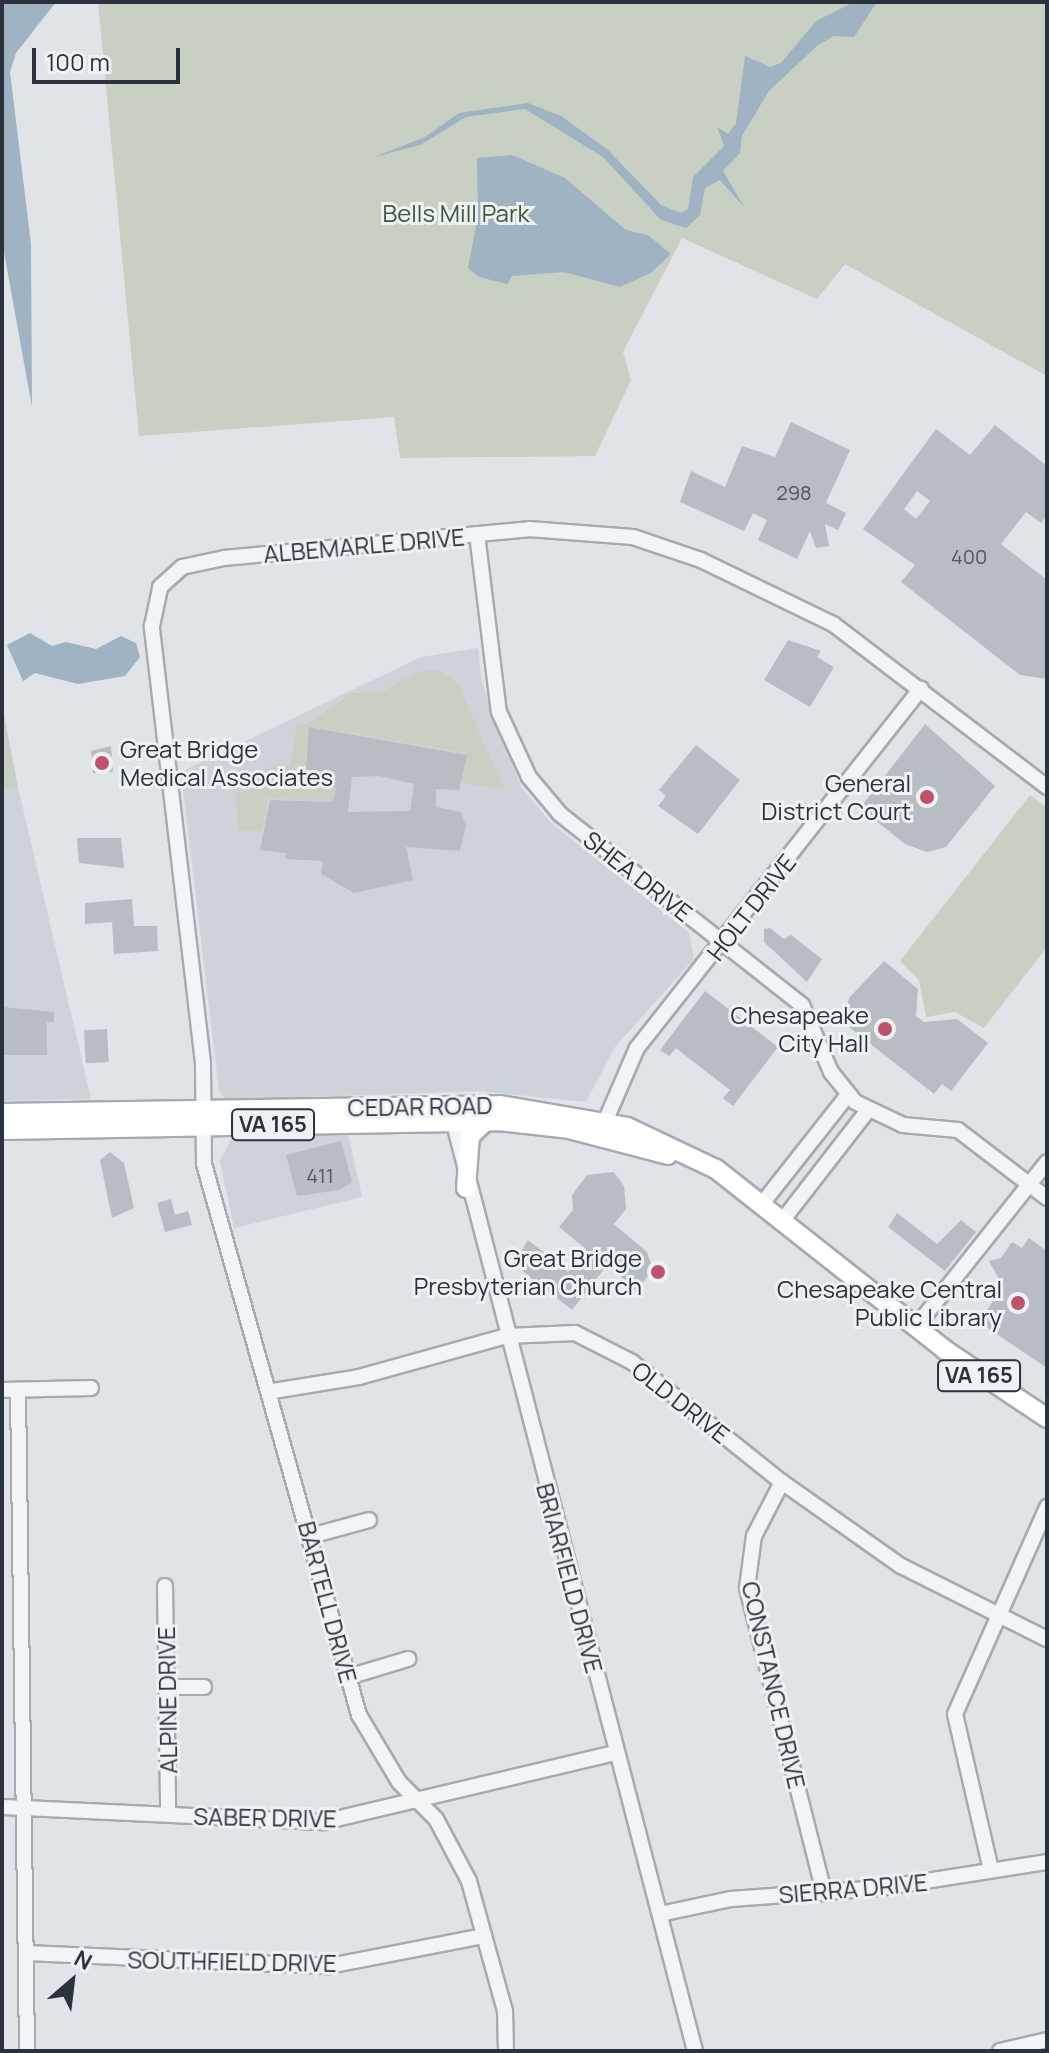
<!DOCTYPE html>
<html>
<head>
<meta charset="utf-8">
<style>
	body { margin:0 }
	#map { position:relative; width:1049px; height:2053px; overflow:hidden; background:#e0e3e7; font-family:Manrope,sans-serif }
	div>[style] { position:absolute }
	.built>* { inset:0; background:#ced3d9 }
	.green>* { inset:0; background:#c7d0c2 }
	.water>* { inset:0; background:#9fb3c3 }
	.building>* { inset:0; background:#b8bdc3; transform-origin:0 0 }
	.roads { filter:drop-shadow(2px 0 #a6aab1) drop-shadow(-2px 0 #a6aab1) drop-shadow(0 2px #a6aab1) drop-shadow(0 -2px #a6aab1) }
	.minor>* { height:14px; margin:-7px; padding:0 7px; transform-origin:7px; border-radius:7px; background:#f2f4f6 }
	.major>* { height:18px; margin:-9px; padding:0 9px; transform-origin:9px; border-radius:9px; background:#fff }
	.dots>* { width:22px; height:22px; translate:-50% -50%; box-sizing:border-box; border:4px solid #eff2f5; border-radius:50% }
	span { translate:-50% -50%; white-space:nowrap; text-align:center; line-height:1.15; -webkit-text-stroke:6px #eff2f5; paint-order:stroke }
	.number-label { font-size:20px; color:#4e555e }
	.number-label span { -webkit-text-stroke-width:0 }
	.shield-label span { padding:2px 6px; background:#eff2f5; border:2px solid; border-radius:6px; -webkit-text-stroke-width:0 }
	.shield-label { font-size:22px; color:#2a323d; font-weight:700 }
	.park-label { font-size:24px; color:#415739 }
	.street-label { font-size:24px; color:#2a323d }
	.poi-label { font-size:24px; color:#2a323d }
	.left { translate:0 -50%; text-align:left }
	.right { translate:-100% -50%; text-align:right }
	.frame { position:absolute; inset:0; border:4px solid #2a323d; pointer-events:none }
	.north { position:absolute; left:32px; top:1941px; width:80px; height:80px; -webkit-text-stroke:6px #eff2f5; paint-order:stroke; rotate:28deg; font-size:22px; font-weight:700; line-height:32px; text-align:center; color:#2a323d }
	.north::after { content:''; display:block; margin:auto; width:28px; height:36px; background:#2a323d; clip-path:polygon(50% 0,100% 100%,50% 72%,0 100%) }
	.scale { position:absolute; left:32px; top:48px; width:148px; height:36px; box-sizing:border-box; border:4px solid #2a323d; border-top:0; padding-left:10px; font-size:24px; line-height:28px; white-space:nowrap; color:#2a323d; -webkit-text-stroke:6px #eff2f5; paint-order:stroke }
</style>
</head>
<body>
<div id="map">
	<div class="built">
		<i style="clip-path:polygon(478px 648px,482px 683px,521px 787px,551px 823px,689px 933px,694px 959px,615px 1047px,586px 1102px,479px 1091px,226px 1100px,219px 1091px,181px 772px,421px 657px)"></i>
		<i style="clip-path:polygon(18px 787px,91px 1099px,2px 1101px,2px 792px)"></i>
		<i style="clip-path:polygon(348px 1133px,362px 1197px,234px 1228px,220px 1161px,233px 1135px)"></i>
	</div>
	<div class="green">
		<i style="clip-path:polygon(98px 2px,1047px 2px,1047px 376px,845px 264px,817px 299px,682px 238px,623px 352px,631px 380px,595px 456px,400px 458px,394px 417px,139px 436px)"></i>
		<i style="clip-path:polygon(419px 671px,439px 671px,458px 683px,504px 789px,461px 783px,467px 753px,309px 726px,305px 770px,326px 773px,324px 786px,335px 789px,331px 802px,268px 798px,262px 831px,238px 831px,236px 794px,253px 788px,255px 778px,274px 764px,290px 766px,297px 724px,306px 725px,352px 693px,382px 692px)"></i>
		<i style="clip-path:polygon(2px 705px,18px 787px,2px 792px)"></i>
		<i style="clip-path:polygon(1030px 795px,1047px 808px,1047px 947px,984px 1028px,955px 1012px,926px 1017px,919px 980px,900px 961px)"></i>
	</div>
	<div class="water">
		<i style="clip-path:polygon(2px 2px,56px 2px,16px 53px,10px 72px,31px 244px,32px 407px,2px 241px)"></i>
		<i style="clip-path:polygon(854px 2px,877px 2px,854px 37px,834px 36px,818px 45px,769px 91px,742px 136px,740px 153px,723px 171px,744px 207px,720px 180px,705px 188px,700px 215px,686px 228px,661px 220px,603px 157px,525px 109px,466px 117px,420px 145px,374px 157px,425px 137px,459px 113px,528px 103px,561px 116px,607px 149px,661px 205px,681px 213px,688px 209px,693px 177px,724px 146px,717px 127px,728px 134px,736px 123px,745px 56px,770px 67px,781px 63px,816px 21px)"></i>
		<i style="clip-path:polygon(512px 155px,565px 178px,626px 230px,648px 235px,671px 254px,651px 273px,620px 287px,564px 272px,512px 276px,507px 284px,479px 277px,468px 268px,478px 215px,477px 158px)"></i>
		<i style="clip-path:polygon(30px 633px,52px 646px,66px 642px,96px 649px,121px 636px,136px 643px,140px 657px,125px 676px,78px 684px,35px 673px,23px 681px,7px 645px)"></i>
	</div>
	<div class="building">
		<i style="clip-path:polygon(791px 422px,850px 450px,826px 503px,846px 513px,838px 530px,825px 524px,829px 546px,816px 548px,810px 531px,797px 559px,758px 540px,767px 520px,753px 513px,744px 531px,680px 502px,691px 471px,725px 487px,742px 446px,775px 457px)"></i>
		<i style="clip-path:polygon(evenodd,995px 425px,1047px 466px,1047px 515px,1041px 523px,1026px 512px,1001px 544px,1047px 580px,1047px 679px,1020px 675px,901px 582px,915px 565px,863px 529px,936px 429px,970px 455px,995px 425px,917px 491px,930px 501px,916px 519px,904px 509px,917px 491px)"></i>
		<i style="clip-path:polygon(788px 640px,821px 651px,817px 657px,834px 667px,810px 707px,764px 680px)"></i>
		<i style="clip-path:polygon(925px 724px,995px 786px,946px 847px,927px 852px,905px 844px,860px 808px)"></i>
		<i style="clip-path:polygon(evenodd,309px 727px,467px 755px,459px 790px,436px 789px,436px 807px,461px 812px,466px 826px,460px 851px,406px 847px,413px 880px,354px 893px,321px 874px,323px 861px,285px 859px,286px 853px,260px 850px,270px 800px,332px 802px,336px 788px,325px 785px,326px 772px,306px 770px,309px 727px,379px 776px,414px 784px,410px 811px,348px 812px,352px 777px,379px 776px)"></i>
		<i style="clip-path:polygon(696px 745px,740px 780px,698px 834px,658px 806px,666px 796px,659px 790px)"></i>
		<i style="clip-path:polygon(111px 746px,113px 772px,93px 773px,91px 751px)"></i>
		<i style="clip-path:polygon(77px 838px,121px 838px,124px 868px,79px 863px)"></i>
		<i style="clip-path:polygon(132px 899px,134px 926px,157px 926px,158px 951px,114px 954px,112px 922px,85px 924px,85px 903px)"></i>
		<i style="clip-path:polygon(770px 928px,784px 939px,791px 935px,822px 959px,807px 982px,764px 942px,764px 929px)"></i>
		<i style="clip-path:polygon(884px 961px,918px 989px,916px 1016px,924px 1022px,957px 1019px,988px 1043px,951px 1091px,942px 1084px,934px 1094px,849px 1027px,857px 1017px,847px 1009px,849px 998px)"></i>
		<i style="clip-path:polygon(705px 991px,778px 1047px,733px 1106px,723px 1098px,730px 1090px,695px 1063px,676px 1048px,669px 1056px,660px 1050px)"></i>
		<i style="clip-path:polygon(3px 1007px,54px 1012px,54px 1022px,47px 1022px,47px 1055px,2px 1055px)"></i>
		<i style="left:107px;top:1029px;width:33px;height:23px;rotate:87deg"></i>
		<i style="clip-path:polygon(341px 1141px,352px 1182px,339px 1190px,297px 1196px,286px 1155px)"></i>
		<i style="clip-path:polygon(110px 1152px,124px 1163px,134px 1208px,112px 1218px,100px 1160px)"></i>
		<i style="clip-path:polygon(614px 1172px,624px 1186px,626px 1209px,614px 1224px,647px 1252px,653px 1270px,636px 1291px,608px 1264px,572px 1310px,514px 1264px,528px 1240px,568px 1272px,586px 1249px,559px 1227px,573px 1210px,572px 1195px,587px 1175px)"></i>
		<i style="clip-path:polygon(171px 1199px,175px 1215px,188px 1211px,192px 1225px,165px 1232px,157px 1203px)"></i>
		<i style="clip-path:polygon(897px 1213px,937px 1244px,961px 1220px,976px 1232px,945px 1271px,888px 1227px)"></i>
		<i style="clip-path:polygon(1029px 1238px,1047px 1251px,1047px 1368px,979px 1322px,1003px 1286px,989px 1261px,1001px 1258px,1012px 1242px,1022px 1248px)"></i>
	</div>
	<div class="roads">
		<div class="minor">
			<i style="left:477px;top:534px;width:179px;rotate:83deg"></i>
			<i style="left:499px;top:712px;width:72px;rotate:65.2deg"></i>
			<i style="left:529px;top:777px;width:48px;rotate:50deg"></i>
			<i style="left:560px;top:814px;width:308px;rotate:38.3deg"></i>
			<i style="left:802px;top:1005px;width:73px;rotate:66.6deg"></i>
			<i style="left:831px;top:1072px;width:38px;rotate:51deg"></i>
			<i style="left:855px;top:1102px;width:53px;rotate:25.6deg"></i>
			<i style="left:903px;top:1125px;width:55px;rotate:5.2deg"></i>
			<i style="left:958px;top:1130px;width:112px;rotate:37.4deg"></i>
			<i style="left:452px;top:1116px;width:966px;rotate:75.43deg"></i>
			<i style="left:601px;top:1131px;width:90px;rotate:-66.6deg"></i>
			<i style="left:637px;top:1048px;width:458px;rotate:-51.7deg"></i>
			<i style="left:761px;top:1205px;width:140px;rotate:-51.7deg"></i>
			<i style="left:782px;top:1221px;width:140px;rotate:-52.2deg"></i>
			<i style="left:915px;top:1328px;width:212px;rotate:-51.5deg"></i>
			<i style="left:2px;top:1390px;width:89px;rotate:-1.3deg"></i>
			<i style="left:18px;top:1390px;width:661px;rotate:89.22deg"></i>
			<i style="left:273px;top:1391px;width:87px;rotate:-9.2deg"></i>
			<i style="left:359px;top:1377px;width:154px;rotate:-15.5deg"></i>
			<i style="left:507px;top:1336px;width:68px;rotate:-2.5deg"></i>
			<i style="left:575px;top:1333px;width:64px;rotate:27deg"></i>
			<i style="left:632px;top:1362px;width:192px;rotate:38.7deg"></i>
			<i style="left:782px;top:1482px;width:146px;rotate:35.2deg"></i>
			<i style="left:901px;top:1566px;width:163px;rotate:26.6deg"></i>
			<i style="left:782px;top:1482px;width:61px;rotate:117.4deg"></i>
			<i style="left:754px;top:1536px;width:52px;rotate:97.7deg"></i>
			<i style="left:747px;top:1588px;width:315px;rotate:75.8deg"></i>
			<i style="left:311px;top:1536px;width:60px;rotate:-15.4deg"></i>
			<i style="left:165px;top:1586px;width:227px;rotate:89.2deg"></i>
			<i style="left:348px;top:1677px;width:63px;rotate:-16.7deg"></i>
			<i style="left:167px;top:1687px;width:37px"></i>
			<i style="left:2px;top:1807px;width:321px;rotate:2.7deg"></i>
			<i style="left:323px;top:1822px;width:301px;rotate:-13.3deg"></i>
			<i style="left:991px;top:1870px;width:160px;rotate:-103deg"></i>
			<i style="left:955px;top:1714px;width:227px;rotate:-66deg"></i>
			<i style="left:660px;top:1914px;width:73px;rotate:-11.9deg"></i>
			<i style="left:731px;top:1899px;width:150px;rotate:-4.2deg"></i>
			<i style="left:881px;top:1888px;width:168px;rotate:-8.9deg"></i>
			<i style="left:26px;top:1953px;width:303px;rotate:2.5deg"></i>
			<i style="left:329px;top:1966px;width:158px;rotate:-11deg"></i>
			<i style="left:506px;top:2051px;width:40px;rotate:-91.4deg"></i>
			<i style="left:505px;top:2011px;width:135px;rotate:-105.5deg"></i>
			<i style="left:469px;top:1881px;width:70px;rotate:-118deg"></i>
			<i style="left:436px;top:1819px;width:52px;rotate:-135deg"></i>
			<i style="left:399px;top:1782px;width:78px;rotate:-120.8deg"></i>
			<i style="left:359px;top:1715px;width:572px;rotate:-105.71deg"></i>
			<i style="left:204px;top:1164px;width:101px;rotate:-90.6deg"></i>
			<i style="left:203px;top:1063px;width:440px;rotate:-96.7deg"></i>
			<i style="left:152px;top:626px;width:40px;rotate:-78deg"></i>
			<i style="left:160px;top:587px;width:30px;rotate:-42deg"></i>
			<i style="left:182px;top:567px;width:43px;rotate:-12.1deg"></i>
			<i style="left:224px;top:558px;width:306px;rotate:-5.4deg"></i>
			<i style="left:529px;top:529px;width:104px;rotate:4.4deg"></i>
			<i style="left:633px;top:537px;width:72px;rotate:18.7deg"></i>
			<i style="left:701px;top:560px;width:147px;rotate:25.9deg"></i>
			<i style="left:833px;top:624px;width:269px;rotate:37.3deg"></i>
			<i style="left:1000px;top:2051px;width:48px;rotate:-13.2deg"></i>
		</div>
		<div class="major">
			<i style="left:2px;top:1113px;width:498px;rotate:-0.9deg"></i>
			<i style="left:500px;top:1105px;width:129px;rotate:9.8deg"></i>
			<i style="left:627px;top:1127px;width:98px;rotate:25.3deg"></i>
			<i style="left:716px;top:1169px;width:292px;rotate:38.3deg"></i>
			<i style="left:945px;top:1350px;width:123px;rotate:33.7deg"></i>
			<i style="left:2px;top:1130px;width:497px;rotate:-1deg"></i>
			<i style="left:499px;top:1121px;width:70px;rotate:6.5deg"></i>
			<i style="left:569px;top:1129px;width:102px;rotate:14.7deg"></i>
			<i style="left:466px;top:1188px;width:52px;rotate:-85.6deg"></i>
			<i style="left:470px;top:1136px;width:22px;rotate:-43deg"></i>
		</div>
	</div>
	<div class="dots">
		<i style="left:102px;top:763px;background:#be536b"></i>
		<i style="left:927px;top:797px;background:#be536b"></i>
		<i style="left:885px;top:1029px;background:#be536b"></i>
		<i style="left:658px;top:1272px;background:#be536b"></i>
		<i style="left:1018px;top:1303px;background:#be536b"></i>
	</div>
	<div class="number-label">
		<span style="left:794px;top:492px">298</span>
		<span style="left:969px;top:556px">400</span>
		<span style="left:320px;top:1175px">411</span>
	</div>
	<div class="shield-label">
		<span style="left:273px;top:1125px">VA 165</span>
		<span style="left:979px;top:1376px">VA 165</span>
	</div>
	<div class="park-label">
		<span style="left:456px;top:213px">Bells Mill Park</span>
	</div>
	<div class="street-label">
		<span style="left:364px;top:545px;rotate:-5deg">ALBEMARLE DRIVE</span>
		<span style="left:638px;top:876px;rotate:38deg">SHEA DRIVE</span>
		<span style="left:751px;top:907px;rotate:-52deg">HOLT DRIVE</span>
		<span style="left:420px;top:1106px;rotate:-1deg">CEDAR ROAD</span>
		<span style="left:681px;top:1402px;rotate:38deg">OLD DRIVE</span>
		<span style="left:570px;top:1578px;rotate:75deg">BRIARFIELD DRIVE</span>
		<span style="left:328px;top:1602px;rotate:75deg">BARTELL DRIVE</span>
		<span style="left:774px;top:1685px;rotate:77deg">CONSTANCE DRIVE</span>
		<span style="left:167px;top:1700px;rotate:-91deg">ALPINE DRIVE</span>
		<span style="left:265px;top:1817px;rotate:1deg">SABER DRIVE</span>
		<span style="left:853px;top:1888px;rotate:-5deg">SIERRA DRIVE</span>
		<span style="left:232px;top:1961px;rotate:1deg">SOUTHFIELD DRIVE</span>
	</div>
	<div class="poi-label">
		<span class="left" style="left:120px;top:763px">Great Bridge<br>Medical Associates</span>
		<span class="right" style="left:911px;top:797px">General<br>District Court</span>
		<span class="right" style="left:869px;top:1029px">Chesapeake<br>City Hall</span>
		<span class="right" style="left:642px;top:1272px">Great Bridge<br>Presbyterian Church</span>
		<span class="right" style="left:1002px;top:1303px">Chesapeake Central<br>Public Library</span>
	</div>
	<div class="frame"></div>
	<div class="north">N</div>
	<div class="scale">100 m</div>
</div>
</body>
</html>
